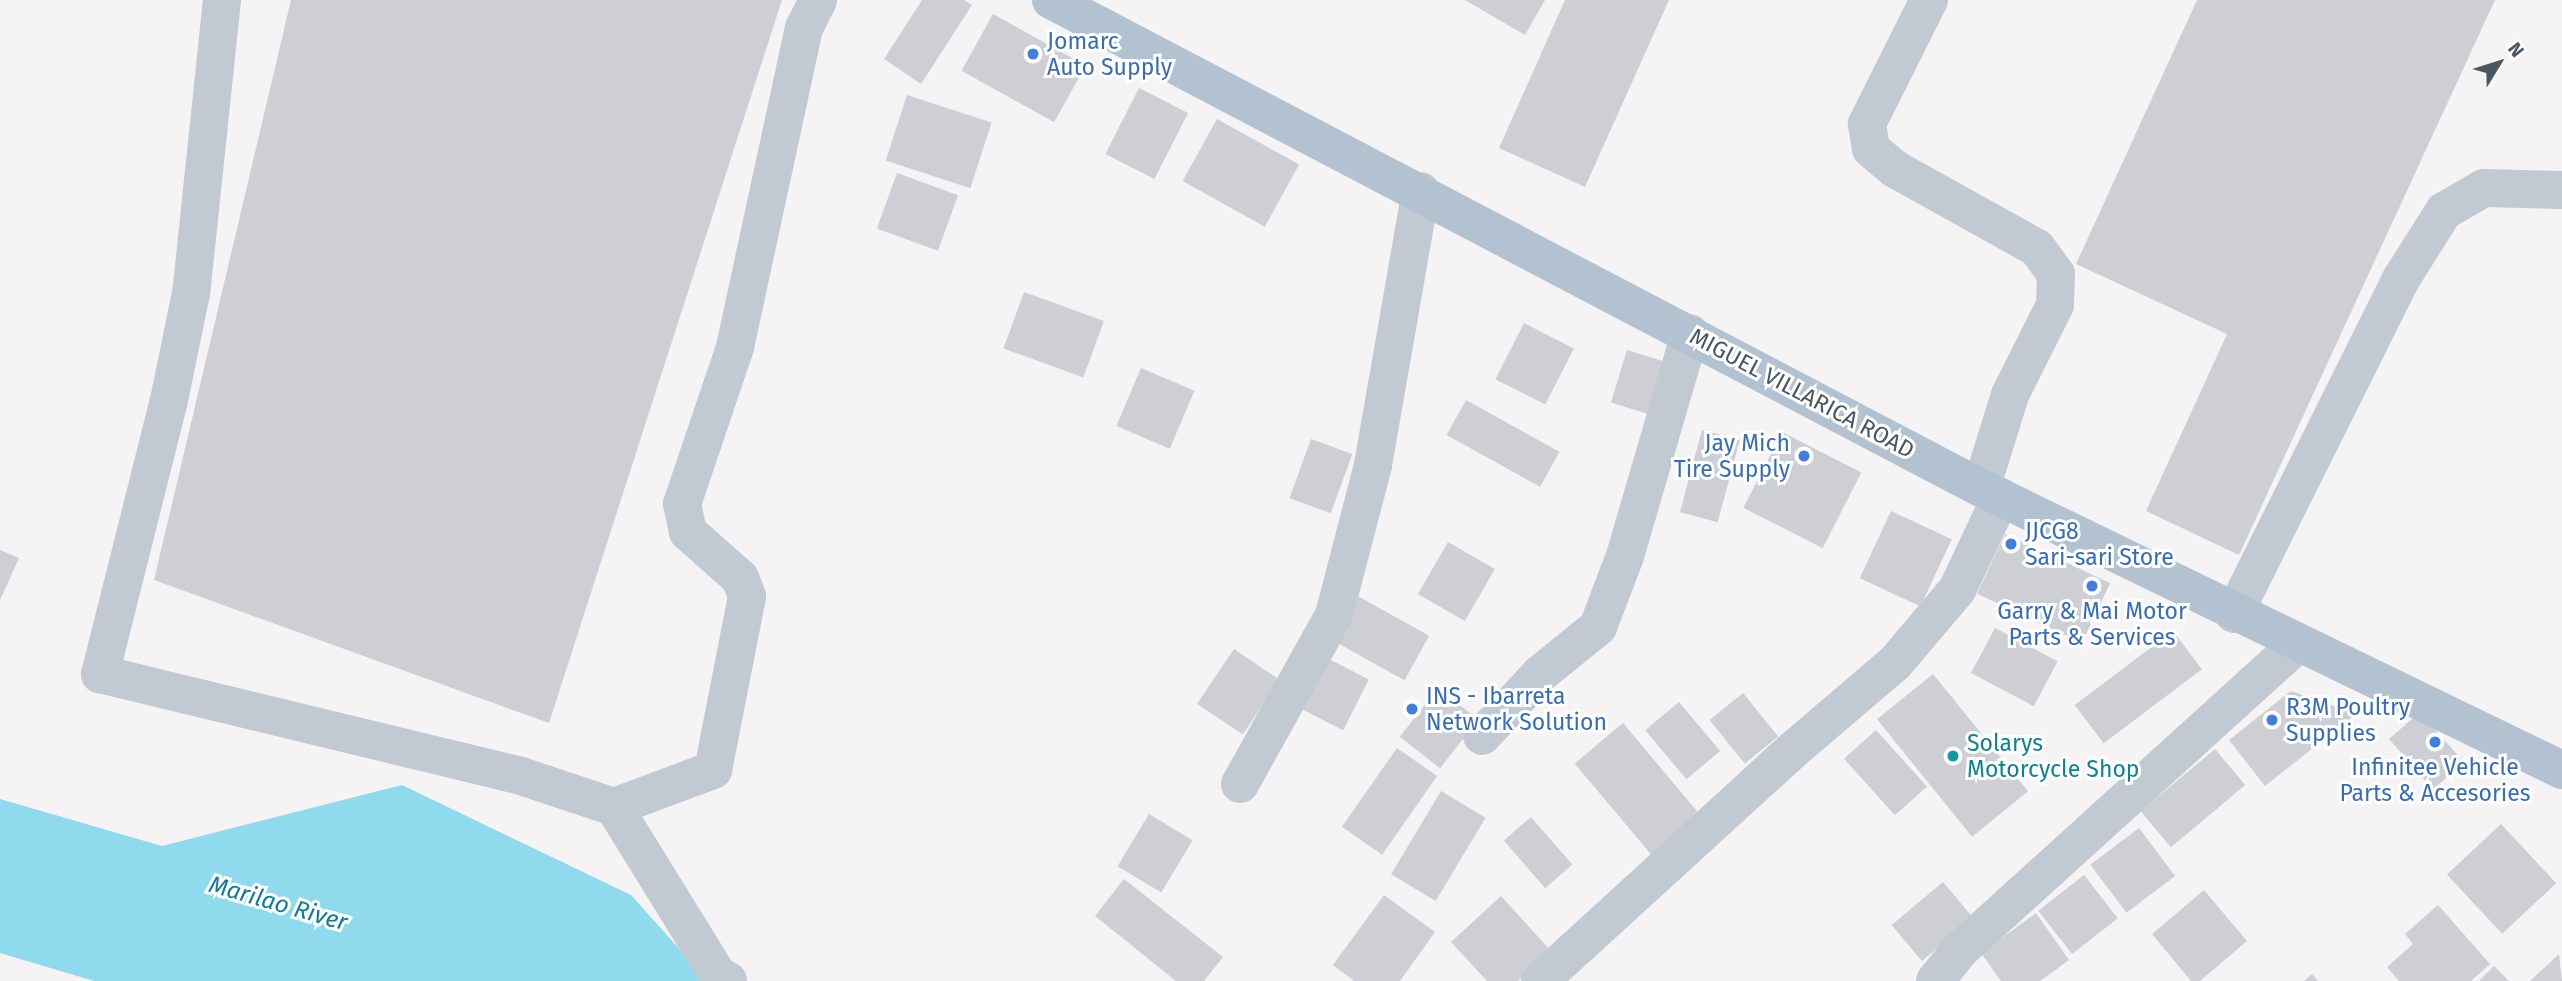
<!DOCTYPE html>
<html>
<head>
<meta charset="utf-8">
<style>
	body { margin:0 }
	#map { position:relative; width:2562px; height:981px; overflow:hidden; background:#f5f3f3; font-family:"Fira Sans",sans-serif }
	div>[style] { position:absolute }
	.water>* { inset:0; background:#90daee }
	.building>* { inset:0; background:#cdcfd5; transform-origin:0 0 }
	.minor>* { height:38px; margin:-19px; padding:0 19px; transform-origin:19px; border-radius:19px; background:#c1cad2 }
	.major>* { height:38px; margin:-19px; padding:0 19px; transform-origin:19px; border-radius:19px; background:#b3c2d1 }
	.dots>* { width:19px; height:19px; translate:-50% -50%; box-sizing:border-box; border:4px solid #fff; border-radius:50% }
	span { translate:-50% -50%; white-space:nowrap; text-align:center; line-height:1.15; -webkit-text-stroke:6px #fff; paint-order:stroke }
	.shop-label { font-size:23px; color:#366cbe }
	.left { translate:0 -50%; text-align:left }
	.right { translate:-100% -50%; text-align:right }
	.street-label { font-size:23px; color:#4a5661 }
	.culture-label { font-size:23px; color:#0d838f }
	.water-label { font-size:24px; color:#0c7c9b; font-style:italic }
	.north { position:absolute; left:2464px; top:28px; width:70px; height:70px; -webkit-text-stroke:5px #fff; paint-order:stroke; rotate:52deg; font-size:19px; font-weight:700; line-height:28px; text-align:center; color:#4a5661 }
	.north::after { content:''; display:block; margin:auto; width:24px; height:32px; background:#4a5661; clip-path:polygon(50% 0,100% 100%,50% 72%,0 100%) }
</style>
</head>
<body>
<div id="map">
	<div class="water">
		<i style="clip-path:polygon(402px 785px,631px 895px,708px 981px,94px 981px,0 953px,0 799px,162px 846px)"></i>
	</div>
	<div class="building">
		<i style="clip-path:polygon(291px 0,782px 0,549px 723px,154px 580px)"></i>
		<i style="clip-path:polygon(922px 0,964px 0,972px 5px,921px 84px,884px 59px)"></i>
		<i style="clip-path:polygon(1465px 0,1545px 0,1525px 35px)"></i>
		<i style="clip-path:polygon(1565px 0,1669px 0,1585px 187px,1499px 148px)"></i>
		<i style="clip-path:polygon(2197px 0,2495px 0,2239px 555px,2146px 511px,2227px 334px,2076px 264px)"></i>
		<i style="left:993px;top:14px;width:106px;height:65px;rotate:29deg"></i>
		<i style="left:1139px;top:88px;width:55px;height:74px;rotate:27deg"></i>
		<i style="left:907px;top:95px;width:89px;height:69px;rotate:18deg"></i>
		<i style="left:1217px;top:119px;width:94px;height:71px;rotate:29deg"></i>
		<i style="left:897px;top:173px;width:65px;height:59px;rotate:20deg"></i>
		<i style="left:1024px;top:292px;width:85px;height:60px;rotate:20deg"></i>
		<i style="left:1524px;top:323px;width:56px;height:63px;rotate:27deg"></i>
		<i style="left:1627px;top:350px;width:39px;height:55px;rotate:17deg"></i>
		<i style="left:1141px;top:368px;width:58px;height:63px;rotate:23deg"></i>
		<i style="left:1466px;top:400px;width:107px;height:40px;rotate:29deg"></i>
		<i style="left:1702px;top:430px;width:39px;height:85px;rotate:15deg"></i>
		<i style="left:1782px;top:432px;width:89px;height:85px;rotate:27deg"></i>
		<i style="left:1311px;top:439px;width:44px;height:63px;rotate:20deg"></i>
		<i style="left:1891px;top:511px;width:67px;height:74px;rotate:25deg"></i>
		<i style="left:2005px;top:534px;width:116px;height:66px;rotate:25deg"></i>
		<i style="left:1448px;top:542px;width:54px;height:60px;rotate:30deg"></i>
		<i style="clip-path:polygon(0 550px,19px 558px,0 600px)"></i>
		<i style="left:1354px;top:594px;width:86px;height:51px;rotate:29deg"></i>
		<i style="left:1995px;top:628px;width:71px;height:51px;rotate:28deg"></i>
		<i style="left:2173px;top:631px;width:48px;height:123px;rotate:53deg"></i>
		<i style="left:1234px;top:649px;width:55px;height:66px;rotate:34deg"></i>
		<i style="left:1319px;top:654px;width:56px;height:57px;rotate:27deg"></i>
		<i style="left:1933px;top:674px;width:151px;height:72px;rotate:51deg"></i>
		<i style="left:1438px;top:688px;width:51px;height:62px;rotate:38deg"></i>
		<i style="clip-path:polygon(2291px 691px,2356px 714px,2265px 786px,2229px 740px)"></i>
		<i style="left:1743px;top:693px;width:56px;height:43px;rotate:51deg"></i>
		<i style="left:1679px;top:702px;width:64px;height:44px;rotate:50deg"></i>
		<i style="left:2420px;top:712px;width:67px;height:41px;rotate:49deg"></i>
		<i style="left:1623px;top:723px;width:124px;height:63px;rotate:50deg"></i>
		<i style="left:1876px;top:730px;width:76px;height:43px;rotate:48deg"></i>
		<i style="left:1397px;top:748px;width:49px;height:96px;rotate:35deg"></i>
		<i style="left:2215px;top:749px;width:47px;height:97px;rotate:50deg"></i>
		<i style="left:1441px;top:791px;width:52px;height:97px;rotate:31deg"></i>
		<i style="left:1149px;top:814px;width:51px;height:61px;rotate:31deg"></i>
		<i style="left:1531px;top:817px;width:63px;height:36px;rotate:49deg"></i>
		<i style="left:2501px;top:824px;width:81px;height:74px;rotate:47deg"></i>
		<i style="left:2139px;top:828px;width:60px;height:61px;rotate:53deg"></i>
		<i style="left:2084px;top:875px;width:55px;height:58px;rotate:52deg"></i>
		<i style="clip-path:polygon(1124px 879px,1223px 957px,1204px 981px,1176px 981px,1095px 916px)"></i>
		<i style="left:1943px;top:882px;width:47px;height:67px;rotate:50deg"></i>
		<i style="clip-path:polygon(2204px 890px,2247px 941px,2200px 981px,2191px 981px,2152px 934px)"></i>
		<i style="clip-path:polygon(1384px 895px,1435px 932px,1400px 981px,1354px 981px,1333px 965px)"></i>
		<i style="clip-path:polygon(1501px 896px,1551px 951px,1518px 981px,1487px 981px,1451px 942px)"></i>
		<i style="clip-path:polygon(2438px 905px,2490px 964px,2471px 981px,2399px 981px,2387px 967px,2413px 944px,2405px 934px)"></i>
		<i style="clip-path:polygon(2036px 913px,2069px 960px,2040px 981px,2001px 981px,1981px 953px)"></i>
		<i style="clip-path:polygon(2559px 954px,2562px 981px,2530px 981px)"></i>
		<i style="clip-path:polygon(2494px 966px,2509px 981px,2479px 981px)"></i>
		<i style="clip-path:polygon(2312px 974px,2318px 981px,2304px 981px)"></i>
	</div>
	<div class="minor">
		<i style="left:222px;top:0;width:295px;rotate:96deg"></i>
		<i style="left:191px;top:293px;width:109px;rotate:101.6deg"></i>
		<i style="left:169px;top:400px;width:283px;rotate:104.1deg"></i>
		<i style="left:100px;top:674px;width:433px;rotate:13.6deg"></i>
		<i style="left:521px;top:776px;width:98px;rotate:18.4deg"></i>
		<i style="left:614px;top:807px;width:196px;rotate:58.3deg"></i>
		<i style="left:717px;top:974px;width:13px;rotate:32deg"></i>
		<i style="left:1929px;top:0;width:139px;rotate:116.6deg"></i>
		<i style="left:1867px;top:124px;width:25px;rotate:81deg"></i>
		<i style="left:1871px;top:149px;width:31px;rotate:40deg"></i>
		<i style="left:1895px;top:169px;width:162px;rotate:29.1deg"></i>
		<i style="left:2037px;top:248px;width:32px;rotate:54deg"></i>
		<i style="left:2056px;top:274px;width:31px;rotate:92deg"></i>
		<i style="left:2055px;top:305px;width:101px;rotate:116.6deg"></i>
		<i style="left:2010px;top:395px;width:97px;rotate:107.3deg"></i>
		<i style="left:2234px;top:614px;width:374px;rotate:-63.5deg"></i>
		<i style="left:2401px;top:279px;width:80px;rotate:-57.7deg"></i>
		<i style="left:2444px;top:211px;width:46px;rotate:-29.9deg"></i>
		<i style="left:2484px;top:188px;width:78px;rotate:1.5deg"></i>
		<i style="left:1482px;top:736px;width:85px;rotate:-46.9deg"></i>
		<i style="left:1540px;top:674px;width:75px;rotate:-39deg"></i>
		<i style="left:1598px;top:627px;width:76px;rotate:-69.2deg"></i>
		<i style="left:1625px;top:556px;width:232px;rotate:-73.7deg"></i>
		<i style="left:1240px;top:784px;width:193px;rotate:-60.9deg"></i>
		<i style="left:1334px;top:615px;width:155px;rotate:-75.4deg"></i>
		<i style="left:1373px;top:465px;width:278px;rotate:-80.1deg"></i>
		<i style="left:614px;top:807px;width:106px;rotate:-20.5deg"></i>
		<i style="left:713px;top:770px;width:177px;rotate:-78.9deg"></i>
		<i style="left:747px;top:596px;width:19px;rotate:-111deg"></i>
		<i style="left:740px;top:578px;width:69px;rotate:-138.5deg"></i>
		<i style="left:688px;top:532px;width:29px;rotate:-102deg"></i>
		<i style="left:682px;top:504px;width:166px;rotate:-71.3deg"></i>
		<i style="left:735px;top:347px;width:326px;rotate:-77.8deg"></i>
		<i style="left:804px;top:28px;width:31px;rotate:-63deg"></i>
		<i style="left:1540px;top:981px;width:343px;rotate:-42.4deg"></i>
		<i style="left:1793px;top:750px;width:134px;rotate:-40.5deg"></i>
		<i style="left:1895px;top:663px;width:96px;rotate:-49.7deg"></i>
		<i style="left:1957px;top:590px;width:103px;rotate:-64.7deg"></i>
		<i style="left:1935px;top:981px;width:38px;rotate:-51deg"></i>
		<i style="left:1959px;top:951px;width:457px;rotate:-42.2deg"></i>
	</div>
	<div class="major">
		<i style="left:1051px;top:0;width:1050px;rotate:27.69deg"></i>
		<i style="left:1981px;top:488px;width:646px;rotate:25.89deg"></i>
	</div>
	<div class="dots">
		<i style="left:1033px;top:54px;background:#3f7fe0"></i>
		<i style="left:1804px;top:456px;background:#3f7fe0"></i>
		<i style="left:2011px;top:544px;background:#3f7fe0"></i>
		<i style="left:2092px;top:586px;background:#3f7fe0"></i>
		<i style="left:1412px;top:709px;background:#3f7fe0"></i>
		<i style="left:2272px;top:720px;background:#3f7fe0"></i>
		<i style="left:2435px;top:742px;background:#3f7fe0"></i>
		<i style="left:1953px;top:756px;background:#0f9aa8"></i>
	</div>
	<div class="shop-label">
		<span class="left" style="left:1047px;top:54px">Jomarc<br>Auto Supply</span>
		<span class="right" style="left:1790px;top:456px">Jay Mich<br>Tire Supply</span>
		<span class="left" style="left:2025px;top:544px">JJCG8<br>Sari-sari Store</span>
		<span style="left:2092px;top:624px">Garry &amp; Mai Motor<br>Parts &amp; Services</span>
		<span class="left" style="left:1426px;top:709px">INS - Ibarreta<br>Network Solution</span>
		<span class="left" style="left:2286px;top:720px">R3M Poultry<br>Supplies</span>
		<span style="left:2435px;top:780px">Infinitee Vehicle<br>Parts &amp; Accesories</span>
	</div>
	<div class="street-label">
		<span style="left:1802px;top:393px;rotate:28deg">MIGUEL VILLARICA ROAD</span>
	</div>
	<div class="culture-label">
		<span class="left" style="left:1967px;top:756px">Solarys<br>Motorcycle Shop</span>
	</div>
	<div class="water-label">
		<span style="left:278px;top:904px;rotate:16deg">Marilao River</span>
	</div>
	<div class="north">N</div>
</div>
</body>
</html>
